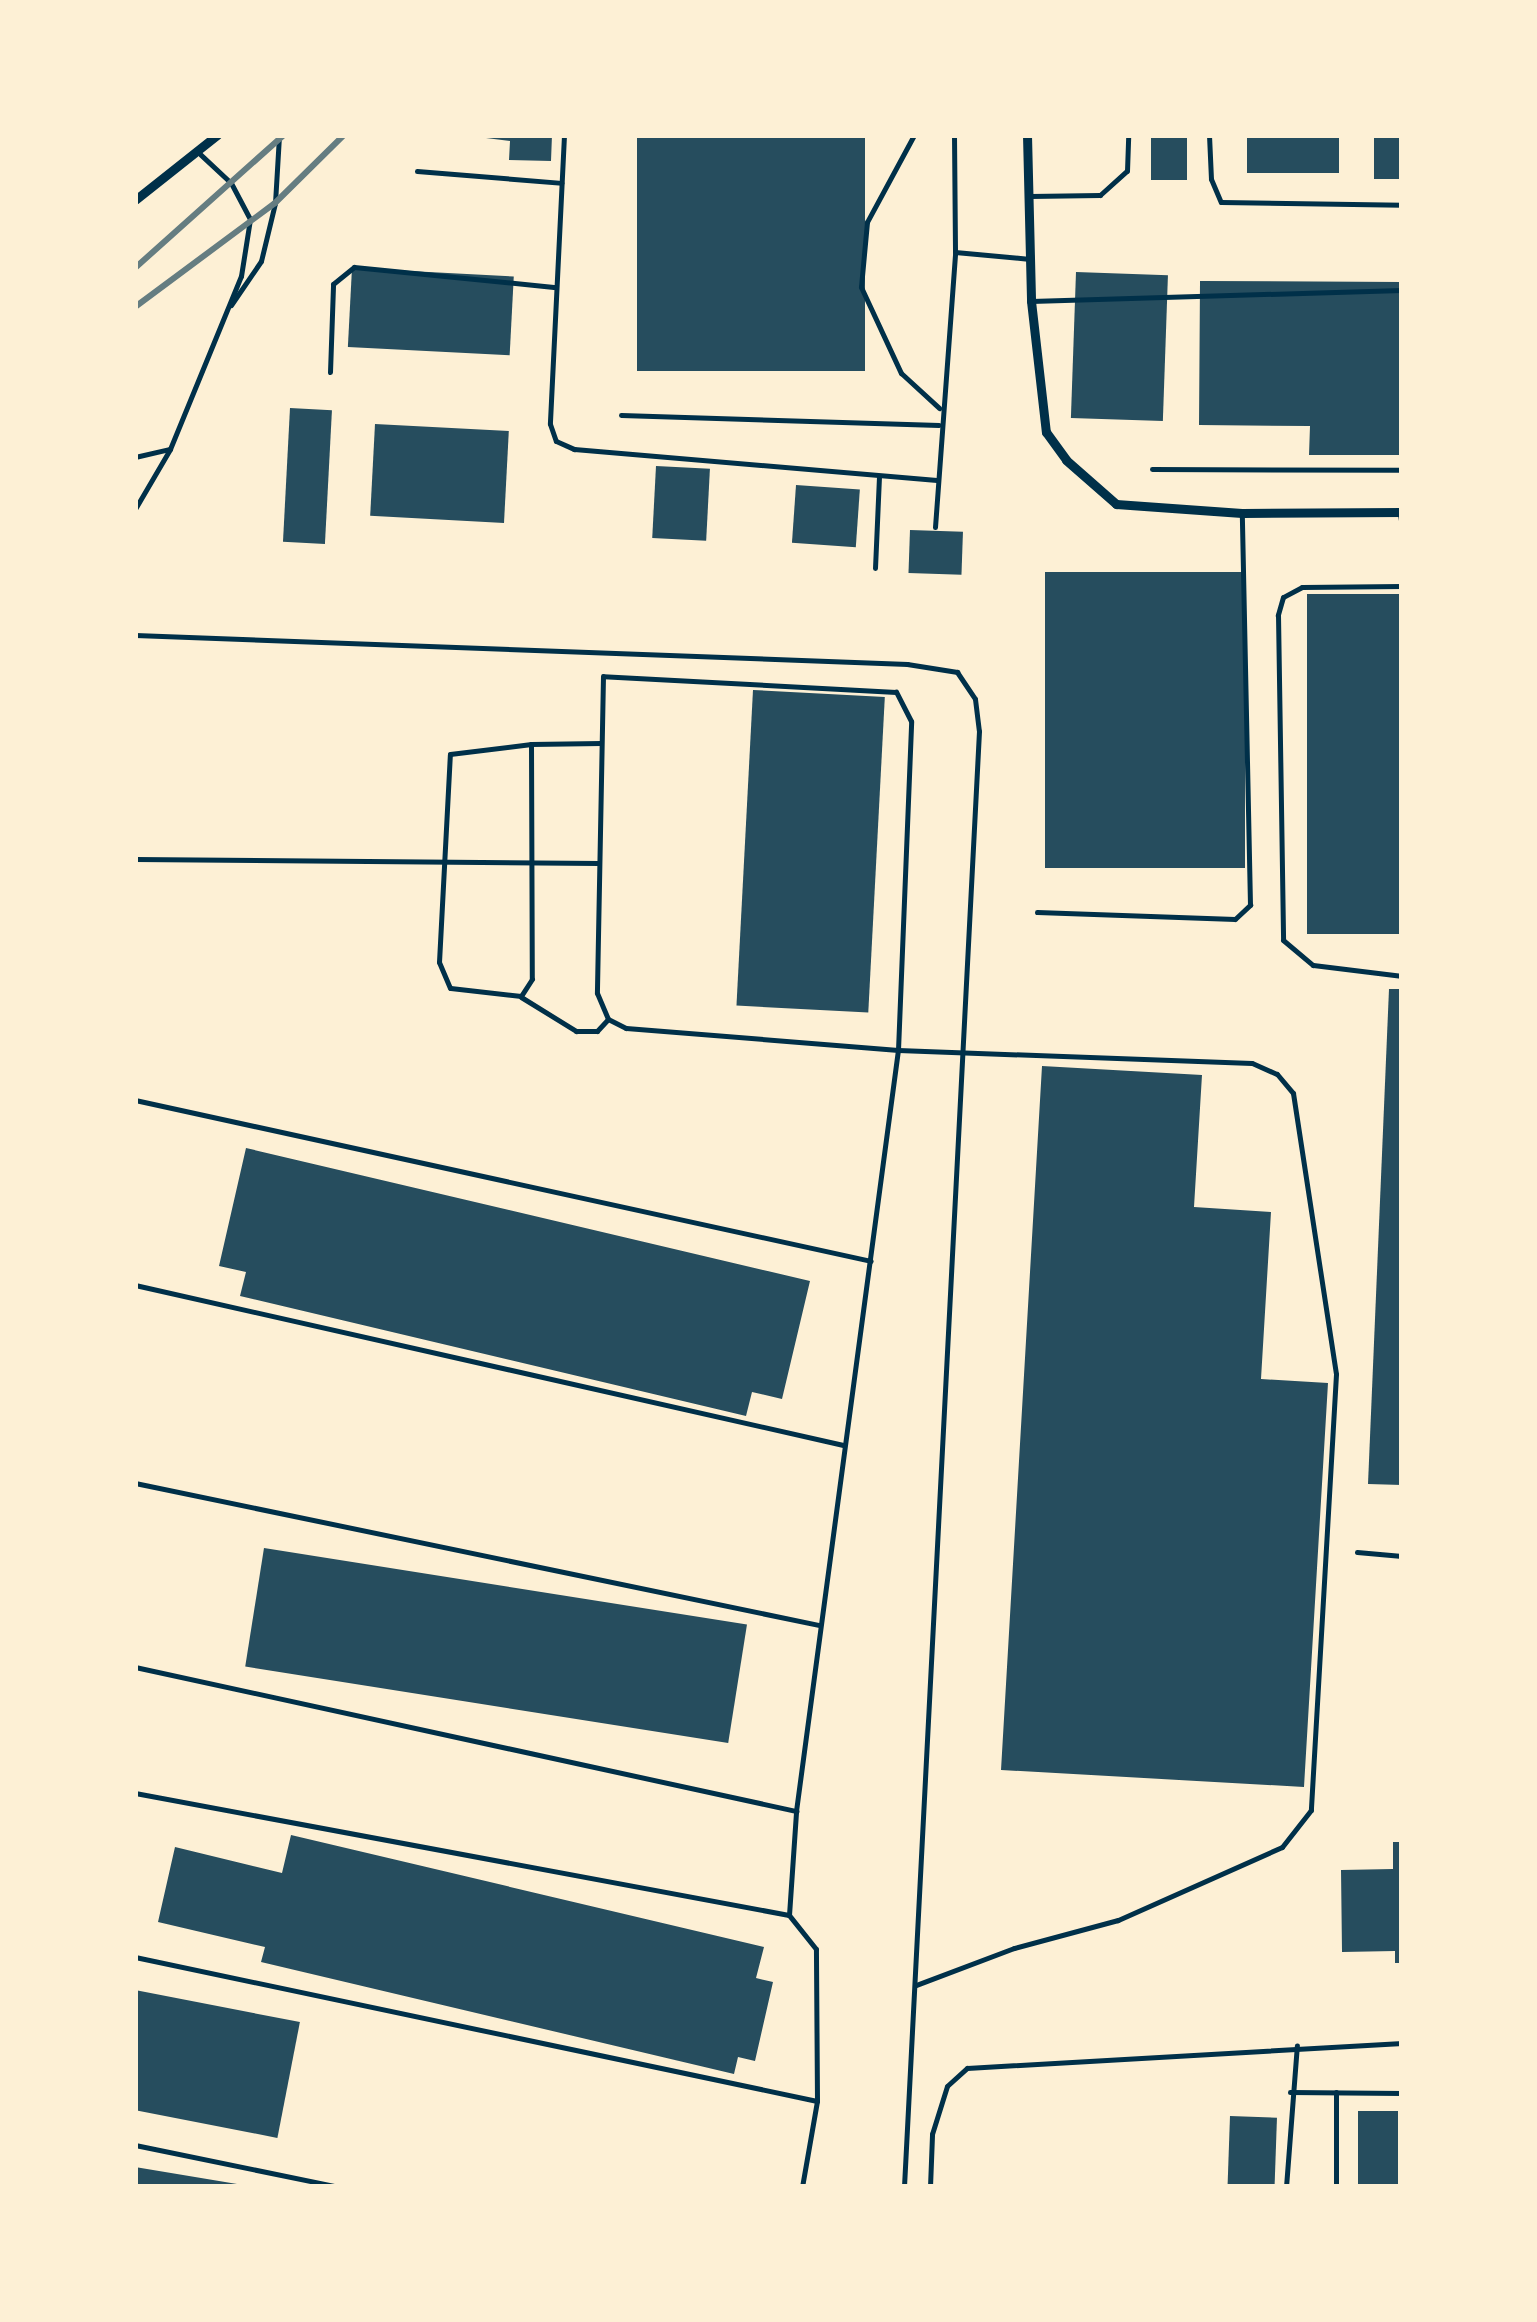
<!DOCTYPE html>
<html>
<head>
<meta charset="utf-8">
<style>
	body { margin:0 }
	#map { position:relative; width:1537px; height:2322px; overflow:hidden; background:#fdf0d5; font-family:"Noto Serif",serif }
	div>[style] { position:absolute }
	.building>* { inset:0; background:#264d5e; transform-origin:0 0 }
	.service>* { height:5px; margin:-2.5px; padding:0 2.5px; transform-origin:2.5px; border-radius:2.5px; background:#003049 }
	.minor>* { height:9px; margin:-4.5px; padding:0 4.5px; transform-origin:4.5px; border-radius:4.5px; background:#003049 }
	.rail>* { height:6px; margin:-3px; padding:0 3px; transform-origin:3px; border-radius:3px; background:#657d81 }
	span { translate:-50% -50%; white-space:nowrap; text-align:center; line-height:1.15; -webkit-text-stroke:8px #fdf0d5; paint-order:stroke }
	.frame { position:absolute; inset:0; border:138px solid #fdf0d5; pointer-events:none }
</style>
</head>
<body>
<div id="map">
	<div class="building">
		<i style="clip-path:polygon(462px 135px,552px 135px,551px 161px,509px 160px,510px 141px)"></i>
		<i style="left:637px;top:135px;width:228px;height:236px"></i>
		<i style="left:1151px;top:135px;width:36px;height:45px"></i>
		<i style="left:1247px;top:135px;width:92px;height:38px"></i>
		<i style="left:1374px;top:135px;width:28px;height:44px"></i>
		<i style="left:352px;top:268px;width:162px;height:79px;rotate:3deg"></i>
		<i style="left:1076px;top:272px;width:92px;height:146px;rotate:2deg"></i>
		<i style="clip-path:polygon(1200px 281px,1402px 282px,1402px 455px,1309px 455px,1310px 426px,1199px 425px)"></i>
		<i style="left:290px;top:408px;width:42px;height:134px;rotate:3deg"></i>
		<i style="left:375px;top:424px;width:134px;height:92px;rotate:3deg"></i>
		<i style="left:656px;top:466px;width:54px;height:72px;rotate:3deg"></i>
		<i style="left:796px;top:485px;width:64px;height:58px;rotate:4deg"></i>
		<i style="left:910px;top:530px;width:53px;height:43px;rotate:2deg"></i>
		<i style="left:1245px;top:572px;width:296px;height:200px;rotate:90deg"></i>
		<i style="left:1307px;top:594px;width:95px;height:340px"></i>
		<i style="left:753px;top:690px;width:132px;height:316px;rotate:3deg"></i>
		<i style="clip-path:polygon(1389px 989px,1402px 989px,1402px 1485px,1368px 1484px)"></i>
		<i style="clip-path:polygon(1042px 1066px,1202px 1075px,1194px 1207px,1271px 1212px,1261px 1379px,1328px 1383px,1304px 1787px,1001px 1770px)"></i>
		<i style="clip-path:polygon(246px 1148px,810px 1281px,782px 1399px,752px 1392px,746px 1416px,240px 1296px,246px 1272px,219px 1266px)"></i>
		<i style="left:264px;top:1548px;width:489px;height:120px;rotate:9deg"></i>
		<i style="clip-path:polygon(291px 1835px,764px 1947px,756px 1978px,773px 1982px,755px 2061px,738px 2057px,734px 2074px,261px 1962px,265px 1947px,158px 1922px,175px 1847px,282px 1873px)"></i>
		<i style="clip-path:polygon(1393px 1842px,1402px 1842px,1402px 1963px,1395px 1963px,1395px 1951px,1342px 1952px,1341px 1870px,1393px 1869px)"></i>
		<i style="left:135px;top:1990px;width:168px;height:118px;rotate:11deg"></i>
		<i style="left:1358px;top:2111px;width:40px;height:76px"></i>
		<i style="left:1230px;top:2116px;width:47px;height:71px;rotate:2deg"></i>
		<i style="clip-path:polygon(135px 2167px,243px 2185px,243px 2187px,135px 2187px)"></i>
	</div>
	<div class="service">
		<i style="left:564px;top:135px;width:289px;rotate:92.8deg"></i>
		<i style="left:550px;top:424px;width:18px;rotate:71deg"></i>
		<i style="left:556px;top:441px;width:20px;rotate:24deg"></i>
		<i style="left:574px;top:449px;width:364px;rotate:4.9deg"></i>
		<i style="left:914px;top:135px;width:99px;rotate:118.4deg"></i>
		<i style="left:867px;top:222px;width:65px;rotate:95.3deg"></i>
		<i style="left:861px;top:287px;width:95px;rotate:65.1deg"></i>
		<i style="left:901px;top:373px;width:52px;rotate:42.6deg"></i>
		<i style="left:954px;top:135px;width:117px;rotate:89.5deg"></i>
		<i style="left:955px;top:252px;width:75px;rotate:5.3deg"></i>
		<i style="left:1209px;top:135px;width:44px;rotate:87.4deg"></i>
		<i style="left:1211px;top:179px;width:25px;rotate:67deg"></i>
		<i style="left:1221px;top:202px;width:181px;rotate:0.9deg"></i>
		<i style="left:417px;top:171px;width:145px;rotate:4.7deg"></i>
		<i style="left:1030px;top:196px;width:70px;rotate:-0.8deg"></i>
		<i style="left:1100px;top:195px;width:36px;rotate:-42deg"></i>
		<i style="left:1127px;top:171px;width:36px;rotate:-88deg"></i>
		<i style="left:1031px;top:301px;width:371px;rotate:-1.7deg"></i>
		<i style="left:231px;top:305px;width:53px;rotate:-55.7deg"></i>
		<i style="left:261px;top:261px;width:60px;rotate:-76.4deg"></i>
		<i style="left:275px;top:203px;width:68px;rotate:-86.6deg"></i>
		<i style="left:330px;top:372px;width:88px;rotate:-88deg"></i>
		<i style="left:333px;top:284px;width:27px;rotate:-39deg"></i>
		<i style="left:354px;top:267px;width:203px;rotate:5.7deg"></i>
		<i style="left:621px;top:415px;width:318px;rotate:1.8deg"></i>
		<i style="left:135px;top:457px;width:36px;rotate:-13deg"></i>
		<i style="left:1152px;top:469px;width:250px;rotate:0.2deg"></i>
		<i style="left:135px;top:509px;width:69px;rotate:-59.7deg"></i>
		<i style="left:170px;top:449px;width:187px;rotate:-67.7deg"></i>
		<i style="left:241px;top:276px;width:58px;rotate:-81deg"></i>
		<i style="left:250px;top:219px;width:41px;rotate:-117.8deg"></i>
		<i style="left:231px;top:183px;width:42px;rotate:-136.9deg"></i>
		<i style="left:1400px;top:514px;width:13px;rotate:81deg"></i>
		<i style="left:935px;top:527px;width:276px;rotate:-85.8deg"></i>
		<i style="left:875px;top:568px;width:91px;rotate:-87.5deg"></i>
		<i style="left:1402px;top:586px;width:100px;rotate:179.4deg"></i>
		<i style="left:1302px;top:587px;width:21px;rotate:152deg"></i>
		<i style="left:1283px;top:597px;width:19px;rotate:106deg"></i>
		<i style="left:1278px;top:615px;width:325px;rotate:89.1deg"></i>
		<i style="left:1283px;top:940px;width:39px;rotate:40deg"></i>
		<i style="left:1313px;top:965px;width:90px;rotate:7deg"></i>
		<i style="left:135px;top:635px;width:773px;rotate:2.15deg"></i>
		<i style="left:907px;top:664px;width:51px;rotate:9.1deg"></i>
		<i style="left:957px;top:672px;width:32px;rotate:56deg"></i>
		<i style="left:975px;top:699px;width:32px;rotate:83deg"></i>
		<i style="left:979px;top:731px;width:1458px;rotate:92.95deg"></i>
		<i style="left:531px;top:744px;width:235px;rotate:89.8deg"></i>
		<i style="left:532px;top:979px;width:20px;rotate:123deg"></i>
		<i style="left:521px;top:996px;width:71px;rotate:-173.6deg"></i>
		<i style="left:450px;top:988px;width:28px;rotate:-113deg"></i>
		<i style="left:439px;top:962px;width:208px;rotate:-87deg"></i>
		<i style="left:450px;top:754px;width:82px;rotate:-7deg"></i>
		<i style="left:531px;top:744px;width:70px;rotate:-0.8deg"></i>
		<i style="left:135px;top:859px;width:464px;rotate:0.5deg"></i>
		<i style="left:1037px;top:912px;width:198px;rotate:2deg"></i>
		<i style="left:1235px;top:919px;width:21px;rotate:-43deg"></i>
		<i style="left:1250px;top:905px;width:392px;rotate:-91.2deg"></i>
		<i style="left:521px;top:997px;width:65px;rotate:31.7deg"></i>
		<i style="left:576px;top:1031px;width:21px"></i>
		<i style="left:597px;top:1031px;width:16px;rotate:-47deg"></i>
		<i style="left:135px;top:1100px;width:753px;rotate:12.34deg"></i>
		<i style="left:135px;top:1285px;width:726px;rotate:12.73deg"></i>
		<i style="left:135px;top:1483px;width:699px;rotate:11.73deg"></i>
		<i style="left:1357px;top:1552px;width:45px;rotate:5.1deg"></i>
		<i style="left:135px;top:1667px;width:677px;rotate:12.29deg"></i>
		<i style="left:135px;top:1793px;width:665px;rotate:10.57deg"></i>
		<i style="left:135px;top:1957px;width:697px;rotate:11.92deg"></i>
		<i style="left:1290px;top:2092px;width:112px;rotate:0.5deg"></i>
		<i style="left:135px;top:2145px;width:208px;rotate:11.6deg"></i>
		<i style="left:802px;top:2187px;width:87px;rotate:-80.1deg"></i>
		<i style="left:817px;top:2101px;width:152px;rotate:-90.4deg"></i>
		<i style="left:816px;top:1949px;width:43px;rotate:-128.5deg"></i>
		<i style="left:789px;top:1915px;width:104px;rotate:-86.1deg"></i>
		<i style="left:796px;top:1811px;width:768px;rotate:-82.37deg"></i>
		<i style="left:898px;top:1050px;width:329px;rotate:-87.7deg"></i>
		<i style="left:911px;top:721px;width:33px;rotate:-117deg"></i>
		<i style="left:896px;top:692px;width:293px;rotate:-176.9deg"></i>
		<i style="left:603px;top:676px;width:317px;rotate:91.1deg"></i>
		<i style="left:597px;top:993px;width:28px;rotate:67deg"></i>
		<i style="left:608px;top:1019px;width:20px;rotate:27deg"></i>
		<i style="left:626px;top:1028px;width:273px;rotate:4.6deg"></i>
		<i style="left:898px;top:1050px;width:354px;rotate:2.1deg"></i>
		<i style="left:1252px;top:1063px;width:27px;rotate:24deg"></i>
		<i style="left:1277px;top:1074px;width:25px;rotate:50deg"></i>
		<i style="left:1293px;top:1093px;width:284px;rotate:81.3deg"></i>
		<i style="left:1336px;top:1374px;width:437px;rotate:93.3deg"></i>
		<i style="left:1311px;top:1810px;width:47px;rotate:128.1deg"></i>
		<i style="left:1282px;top:1847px;width:180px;rotate:156deg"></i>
		<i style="left:1118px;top:1920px;width:108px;rotate:164.9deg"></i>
		<i style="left:1014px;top:1948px;width:105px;rotate:159.3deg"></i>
		<i style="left:930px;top:2187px;width:53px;rotate:-87.8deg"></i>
		<i style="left:932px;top:2134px;width:50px;rotate:-72.6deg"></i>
		<i style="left:947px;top:2086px;width:27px;rotate:-42deg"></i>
		<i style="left:967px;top:2068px;width:436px;rotate:-3.3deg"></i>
		<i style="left:1286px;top:2187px;width:142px;rotate:-85.6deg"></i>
		<i style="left:1336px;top:2187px;width:95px;rotate:-90deg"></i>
	</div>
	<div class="minor">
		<i style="left:1027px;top:135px;width:166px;rotate:88.6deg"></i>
		<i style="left:1031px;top:301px;width:132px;rotate:83.5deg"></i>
		<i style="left:1046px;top:432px;width:34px;rotate:54deg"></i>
		<i style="left:1066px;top:460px;width:67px;rotate:41.3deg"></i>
		<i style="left:1116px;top:504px;width:126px;rotate:4.1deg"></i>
		<i style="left:1242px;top:513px;width:160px;rotate:-0.4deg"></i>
		<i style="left:135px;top:200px;width:105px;rotate:-38.4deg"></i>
	</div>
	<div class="rail">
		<i style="left:135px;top:268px;width:200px;rotate:-41.8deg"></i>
		<i style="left:135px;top:307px;width:174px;rotate:-36.6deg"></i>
		<i style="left:275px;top:203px;width:97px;rotate:-44.6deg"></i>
	</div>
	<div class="frame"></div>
</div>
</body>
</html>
